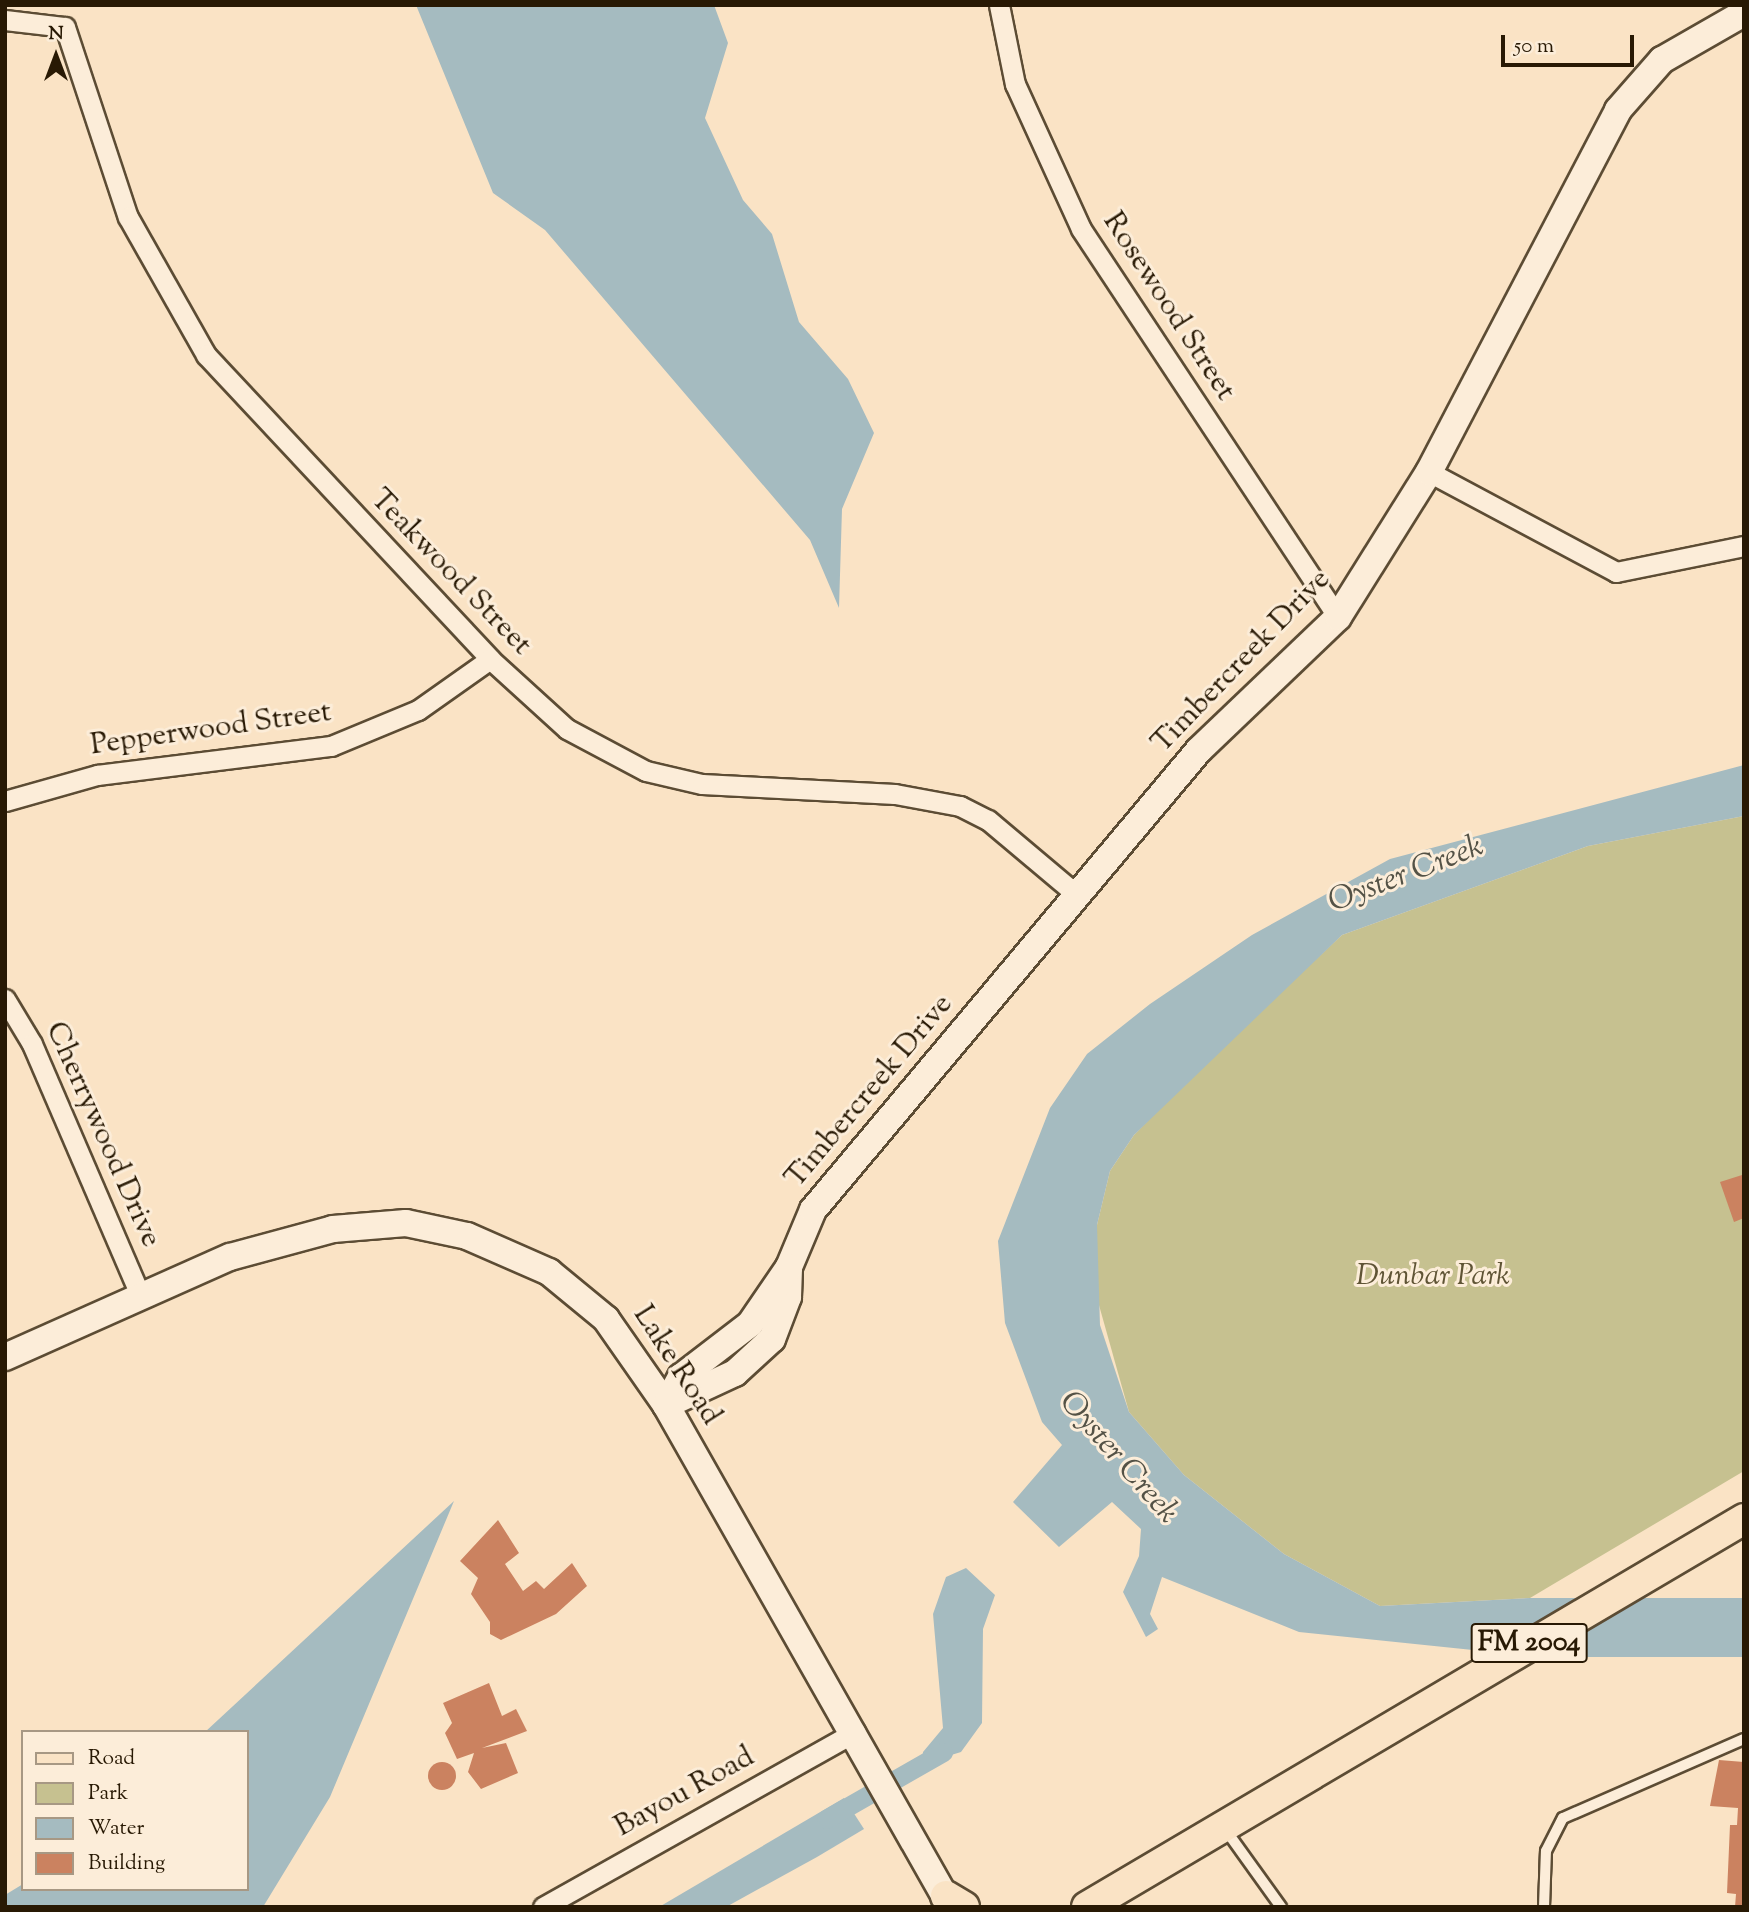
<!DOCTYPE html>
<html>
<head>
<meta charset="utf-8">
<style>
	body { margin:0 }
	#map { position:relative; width:1749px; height:1912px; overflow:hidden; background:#fae3c5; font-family:"Sorts Mill Goudy",serif }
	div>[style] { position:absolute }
	.green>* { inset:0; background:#c6c190 }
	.water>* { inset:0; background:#a5bbc0 }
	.canal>* { height:19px; margin:-9.5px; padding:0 9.5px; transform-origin:9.5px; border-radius:9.5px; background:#a5bbc0 }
	.building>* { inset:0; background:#cb8260 }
	.round { border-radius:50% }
	.roads { filter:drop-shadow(2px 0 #5c4c34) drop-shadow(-2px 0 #5c4c34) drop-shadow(0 2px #5c4c34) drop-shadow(0 -2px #5c4c34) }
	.lane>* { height:10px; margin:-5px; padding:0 5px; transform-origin:5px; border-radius:5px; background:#fcedd9 }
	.street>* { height:19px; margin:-9.5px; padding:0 9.5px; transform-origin:9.5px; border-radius:9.5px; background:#fcedd9 }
	.secondary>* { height:26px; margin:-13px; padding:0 13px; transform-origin:13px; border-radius:13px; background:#fcedd9 }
	.primary>* { height:30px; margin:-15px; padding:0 15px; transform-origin:15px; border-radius:15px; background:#fae3c5 }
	span { translate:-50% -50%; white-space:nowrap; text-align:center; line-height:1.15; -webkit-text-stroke:6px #fcedd9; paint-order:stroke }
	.shield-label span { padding:2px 5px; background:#fcedd9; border:2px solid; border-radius:5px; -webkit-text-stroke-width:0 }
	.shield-label { font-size:28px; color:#281904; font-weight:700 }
	.street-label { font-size:30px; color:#281904 }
	.park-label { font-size:30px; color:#5f5435; font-style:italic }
	.water-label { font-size:32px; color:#545246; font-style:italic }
	.frame { position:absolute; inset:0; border:7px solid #281904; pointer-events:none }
	.legend { position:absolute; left:21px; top:1730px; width:228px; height:161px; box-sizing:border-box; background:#fcedd9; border:2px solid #a79884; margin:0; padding:9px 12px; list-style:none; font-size:21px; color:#281904 }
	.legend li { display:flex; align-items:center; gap:14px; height:35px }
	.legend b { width:35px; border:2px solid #a79884 }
	.north { position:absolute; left:21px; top:21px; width:70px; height:70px; -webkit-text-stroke:5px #fcedd9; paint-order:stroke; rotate:0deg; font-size:19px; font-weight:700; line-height:28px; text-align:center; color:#281904 }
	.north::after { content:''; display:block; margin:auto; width:24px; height:32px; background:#281904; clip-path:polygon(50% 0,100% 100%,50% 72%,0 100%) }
	.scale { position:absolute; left:1501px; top:35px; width:133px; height:32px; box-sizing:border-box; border:4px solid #281904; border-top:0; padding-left:9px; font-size:21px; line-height:24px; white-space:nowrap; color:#281904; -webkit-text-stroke:5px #fcedd9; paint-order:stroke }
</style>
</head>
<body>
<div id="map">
	<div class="green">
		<i style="clip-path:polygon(1744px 816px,1744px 1471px,1530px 1598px,1380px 1606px,1284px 1554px,1184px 1475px,1129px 1412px,1097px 1298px,1097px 1225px,1110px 1171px,1134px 1135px,1195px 1072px,1342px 935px,1588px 846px)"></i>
	</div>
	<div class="water">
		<i style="clip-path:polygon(416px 5px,714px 5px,728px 43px,705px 118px,743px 200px,772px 234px,799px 322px,848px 379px,874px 433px,842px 509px,839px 608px,810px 540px,545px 230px,493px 193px)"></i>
		<i style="clip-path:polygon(1744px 765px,1744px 816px,1588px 846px,1342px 935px,1134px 1135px,1110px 1171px,1097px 1225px,1100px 1325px,1129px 1412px,1184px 1475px,1284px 1554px,1380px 1606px,1530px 1598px,1744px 1598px,1744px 1657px,1541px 1657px,1299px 1632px,1162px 1577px,1150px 1614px,1158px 1629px,1146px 1637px,1123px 1592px,1139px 1556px,1141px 1529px,1112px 1502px,1059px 1547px,1013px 1502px,1062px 1445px,1042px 1422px,1005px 1323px,998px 1241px,1050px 1108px,1087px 1054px,1150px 1004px,1252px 935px,1390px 859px)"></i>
		<i style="clip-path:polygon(454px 1501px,330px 1797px,263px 1907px,5px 1907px,5px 1895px,23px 1884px,23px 1889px,247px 1889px,247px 1732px,205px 1732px)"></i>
		<i style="clip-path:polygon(966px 1568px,995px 1595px,983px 1629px,982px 1723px,961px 1752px,922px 1764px,923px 1752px,943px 1728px,933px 1614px,946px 1577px)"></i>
		<i style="clip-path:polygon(844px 1798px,864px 1829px,817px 1857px,726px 1907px,659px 1907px)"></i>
	</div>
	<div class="canal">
		<i style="left:826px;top:1819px;width:135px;rotate:-29.8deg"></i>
	</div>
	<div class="building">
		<i style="clip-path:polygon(1742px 1175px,1744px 1218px,1734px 1222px,1720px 1182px)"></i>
		<i style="clip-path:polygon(498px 1520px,519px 1553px,505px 1564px,523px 1591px,536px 1581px,544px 1589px,572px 1563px,587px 1586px,556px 1614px,501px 1640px,490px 1634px,490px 1622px,471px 1594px,478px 1578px,460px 1561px)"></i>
		<i style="clip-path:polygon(489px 1683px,502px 1716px,516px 1709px,527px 1731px,482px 1748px,506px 1743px,518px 1773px,481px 1789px,468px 1772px,474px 1753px,457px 1759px,445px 1733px,452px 1723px,443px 1703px)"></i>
		<i style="clip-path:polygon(1719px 1760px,1744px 1762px,1744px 1907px,1735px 1907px,1736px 1894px,1727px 1893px,1730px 1825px,1737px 1825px,1738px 1808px,1710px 1806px)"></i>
		<i class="round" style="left:428px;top:1762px;width:28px;height:28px"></i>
	</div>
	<div class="roads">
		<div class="lane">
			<i style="left:1225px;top:1829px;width:96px;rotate:54.3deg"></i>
			<i style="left:1544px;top:1907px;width:56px;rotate:-88deg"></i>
			<i style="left:1546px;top:1851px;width:37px;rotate:-63deg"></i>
			<i style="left:1563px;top:1818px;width:197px;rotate:-23.6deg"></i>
		</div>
		<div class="street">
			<i style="left:999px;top:5px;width:81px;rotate:78.6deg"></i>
			<i style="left:1015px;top:84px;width:159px;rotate:65.5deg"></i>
			<i style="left:1081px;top:229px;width:465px;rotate:56.5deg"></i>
			<i style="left:5px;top:20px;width:60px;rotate:6.7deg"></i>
			<i style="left:65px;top:27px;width:200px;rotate:71.7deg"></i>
			<i style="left:128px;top:217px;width:159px;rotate:60.5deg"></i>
			<i style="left:206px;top:355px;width:416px;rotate:46.9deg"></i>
			<i style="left:490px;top:659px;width:104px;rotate:42.3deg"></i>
			<i style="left:567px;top:729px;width:89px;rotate:28deg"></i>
			<i style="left:646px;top:771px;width:57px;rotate:13.1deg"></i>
			<i style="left:702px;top:784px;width:193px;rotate:3deg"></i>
			<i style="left:895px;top:794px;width:66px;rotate:10.5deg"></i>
			<i style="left:960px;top:806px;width:31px;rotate:27deg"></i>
			<i style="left:988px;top:820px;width:116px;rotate:40.1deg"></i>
			<i style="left:1429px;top:472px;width:212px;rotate:28.1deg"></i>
			<i style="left:1616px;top:572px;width:131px;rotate:-11.5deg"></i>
			<i style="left:5px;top:801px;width:96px;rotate:-15.8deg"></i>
			<i style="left:97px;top:775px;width:236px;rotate:-7.1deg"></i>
			<i style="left:331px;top:746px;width:94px;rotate:-22.5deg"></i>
			<i style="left:418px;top:710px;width:88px;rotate:-35.3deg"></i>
			<i style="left:5px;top:999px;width:52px;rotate:59deg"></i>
			<i style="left:32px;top:1044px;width:275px;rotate:66.7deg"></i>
			<i style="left:543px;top:1907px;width:358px;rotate:-29.3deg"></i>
		</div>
		<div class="secondary">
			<i style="left:5px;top:1357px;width:246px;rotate:-24deg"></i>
			<i style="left:230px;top:1257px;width:107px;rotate:-15.2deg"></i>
			<i style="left:333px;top:1229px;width:73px;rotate:-4.7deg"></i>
			<i style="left:406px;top:1223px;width:62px;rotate:12deg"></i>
			<i style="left:467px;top:1236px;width:90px;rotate:23.7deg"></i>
			<i style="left:549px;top:1272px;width:74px;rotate:39.5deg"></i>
			<i style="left:606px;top:1319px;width:105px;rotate:55.1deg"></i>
			<i style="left:666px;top:1405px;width:577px;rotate:60.42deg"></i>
			<i style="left:666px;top:1405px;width:76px;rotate:-24.9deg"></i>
			<i style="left:735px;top:1373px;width:50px;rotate:-42.6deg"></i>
			<i style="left:772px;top:1339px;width:45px;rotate:-69.1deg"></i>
			<i style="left:788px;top:1297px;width:30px;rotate:-88deg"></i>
			<i style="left:789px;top:1267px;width:62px;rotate:-67.2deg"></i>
			<i style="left:813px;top:1210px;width:600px;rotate:-50deg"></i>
			<i style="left:1199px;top:750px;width:192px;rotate:-43.7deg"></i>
			<i style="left:1338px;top:617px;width:171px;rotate:-57.9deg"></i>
			<i style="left:1429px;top:472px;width:408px;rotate:-62.4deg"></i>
			<i style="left:1618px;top:110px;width:67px;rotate:-48.7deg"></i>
			<i style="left:1662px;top:60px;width:95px;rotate:-29.8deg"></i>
			<i style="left:666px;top:1405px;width:32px;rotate:-62deg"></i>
			<i style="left:681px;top:1377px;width:87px;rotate:-37.5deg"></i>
			<i style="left:750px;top:1324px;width:69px;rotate:-55.6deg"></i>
		</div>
		<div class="primary">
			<i style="left:946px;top:1896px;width:21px;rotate:31deg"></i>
			<i style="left:1087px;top:1907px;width:763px;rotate:-30.56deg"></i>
		</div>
	</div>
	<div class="shield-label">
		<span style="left:1529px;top:1643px">FM 2004</span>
	</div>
	<div class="street-label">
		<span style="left:1168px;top:307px;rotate:57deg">Rosewood Street</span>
		<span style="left:450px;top:573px;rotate:46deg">Teakwood Street</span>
		<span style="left:1242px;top:662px;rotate:-46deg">Timbercreek Drive</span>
		<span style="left:211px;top:730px;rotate:-8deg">Pepperwood Street</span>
		<span style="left:870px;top:1092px;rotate:-50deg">Timbercreek Drive</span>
		<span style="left:102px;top:1135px;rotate:66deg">Cherrywood Drive</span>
		<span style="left:676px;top:1366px;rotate:57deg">Lake Road</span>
		<span style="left:685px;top:1793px;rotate:-29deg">Bayou Road</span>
	</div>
	<div class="park-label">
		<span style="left:1433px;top:1277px">Dunbar Park</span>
	</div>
	<div class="water-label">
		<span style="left:1406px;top:875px;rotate:-21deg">Oyster Creek</span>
		<span style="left:1118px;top:1458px;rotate:49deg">Oyster Creek</span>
	</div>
	<div class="frame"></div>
	<ul class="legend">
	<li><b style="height:9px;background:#fae3c5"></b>Road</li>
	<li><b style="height:19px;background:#c6c190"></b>Park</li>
	<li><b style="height:19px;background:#a5bbc0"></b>Water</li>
	<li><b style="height:19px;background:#cb8260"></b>Building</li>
	</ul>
	<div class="north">N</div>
	<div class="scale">50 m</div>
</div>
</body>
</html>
